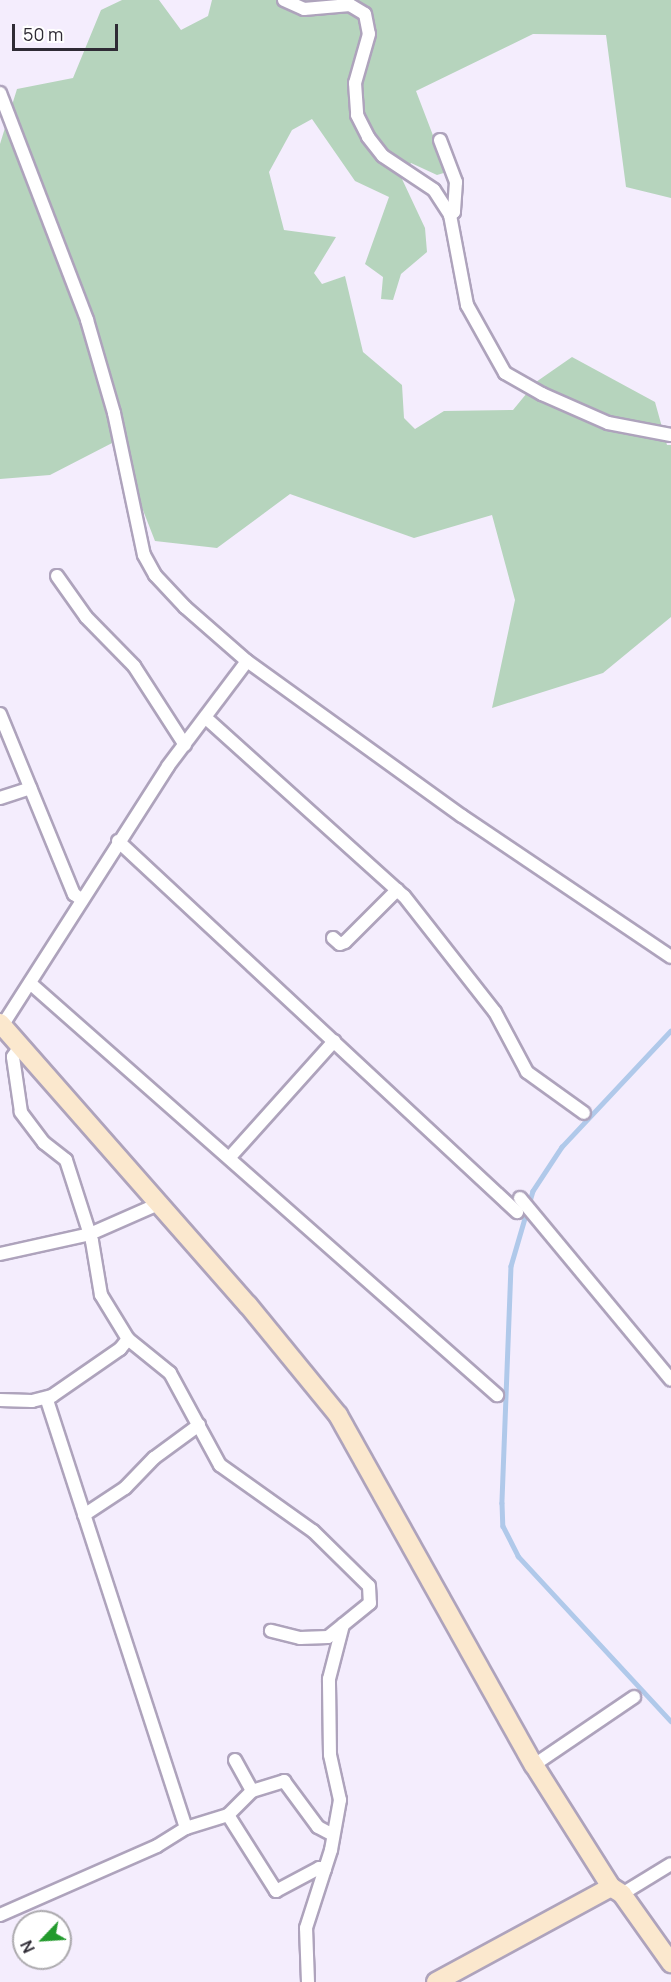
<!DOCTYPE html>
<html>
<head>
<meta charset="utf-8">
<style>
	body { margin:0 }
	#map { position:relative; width:671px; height:1982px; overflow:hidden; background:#f4edfd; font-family:Manrope,sans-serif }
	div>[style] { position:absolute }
	.green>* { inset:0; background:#b6d4bd }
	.stream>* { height:4.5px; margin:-2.25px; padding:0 2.25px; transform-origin:2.25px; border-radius:2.25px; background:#b0c9ea }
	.roads { filter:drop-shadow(2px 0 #aea3bc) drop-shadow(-2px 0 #aea3bc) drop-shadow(0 2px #aea3bc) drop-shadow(0 -2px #aea3bc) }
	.street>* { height:12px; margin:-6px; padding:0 6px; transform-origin:6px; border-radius:6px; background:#fff }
	.secondary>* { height:18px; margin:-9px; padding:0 9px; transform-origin:9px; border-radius:9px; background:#fbe8ce }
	span { translate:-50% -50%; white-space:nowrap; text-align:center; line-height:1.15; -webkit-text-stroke:6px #fff; paint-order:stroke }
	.north { position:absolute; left:12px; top:1910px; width:60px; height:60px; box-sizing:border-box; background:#fff; border:2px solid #acaaae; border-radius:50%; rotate:245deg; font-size:16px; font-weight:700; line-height:24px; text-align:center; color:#2f2b35 }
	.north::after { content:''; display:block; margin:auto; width:21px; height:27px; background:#229a2c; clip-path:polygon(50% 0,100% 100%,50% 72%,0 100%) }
	.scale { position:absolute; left:12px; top:24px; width:106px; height:27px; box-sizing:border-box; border:3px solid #2f2b35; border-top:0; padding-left:8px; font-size:18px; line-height:21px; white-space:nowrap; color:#2f2b35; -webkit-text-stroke:4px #fff; paint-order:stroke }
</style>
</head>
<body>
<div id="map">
	<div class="green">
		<i style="clip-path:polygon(122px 0,159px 0,181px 30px,208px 16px,212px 0,671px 0,671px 198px,626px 187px,606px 35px,533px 34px,416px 91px,447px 172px,437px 175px,411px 163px,402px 179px,425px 228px,427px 252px,401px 274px,393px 300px,381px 299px,383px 277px,365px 264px,389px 197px,355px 181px,312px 119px,292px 130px,269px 172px,284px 230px,336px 237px,314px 273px,322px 284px,345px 276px,363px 352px,402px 385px,404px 418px,415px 429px,444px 411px,513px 410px,536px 382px,572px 357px,655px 402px,667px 445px,671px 445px,671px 617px,603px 673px,492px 708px,515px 600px,492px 515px,414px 538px,290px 494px,217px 548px,155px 541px,116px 441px,50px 475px,0 479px,0 144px,17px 89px,73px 78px,101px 10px)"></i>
	</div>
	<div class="stream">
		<i style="left:671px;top:1031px;width:159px;rotate:133.2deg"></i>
		<i style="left:562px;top:1147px;width:53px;rotate:123.4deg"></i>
		<i style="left:533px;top:1191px;width:78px;rotate:106.3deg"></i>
		<i style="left:511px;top:1266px;width:237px;rotate:92.2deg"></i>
		<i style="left:502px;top:1503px;width:23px;rotate:88deg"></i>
		<i style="left:503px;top:1526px;width:34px;rotate:63deg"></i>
		<i style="left:518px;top:1556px;width:225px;rotate:47.2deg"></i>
	</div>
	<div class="roads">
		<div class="street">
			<i style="left:284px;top:0;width:22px;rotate:24deg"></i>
			<i style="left:304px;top:9px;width:46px;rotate:-5deg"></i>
			<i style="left:350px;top:5px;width:17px;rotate:31deg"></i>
			<i style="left:365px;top:14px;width:20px;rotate:79deg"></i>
			<i style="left:369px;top:34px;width:51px;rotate:105.9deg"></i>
			<i style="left:355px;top:83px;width:32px;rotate:86deg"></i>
			<i style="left:357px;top:115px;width:25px;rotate:63deg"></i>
			<i style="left:368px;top:137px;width:24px;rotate:52deg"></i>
			<i style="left:383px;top:156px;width:61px;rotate:33.7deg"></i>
			<i style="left:434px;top:190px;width:30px;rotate:57deg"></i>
			<i style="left:450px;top:215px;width:92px;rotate:79.3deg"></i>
			<i style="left:467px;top:305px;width:78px;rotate:60.8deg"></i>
			<i style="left:505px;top:373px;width:43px;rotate:29.6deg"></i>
			<i style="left:542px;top:394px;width:72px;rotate:23.7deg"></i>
			<i style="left:608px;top:423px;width:64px;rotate:10.8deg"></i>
			<i style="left:0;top:93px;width:243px;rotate:69deg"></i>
			<i style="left:87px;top:320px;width:97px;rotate:73.8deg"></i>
			<i style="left:114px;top:413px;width:145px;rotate:78.1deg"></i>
			<i style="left:144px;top:555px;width:23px;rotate:61deg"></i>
			<i style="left:155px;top:575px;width:44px;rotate:46.8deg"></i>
			<i style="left:185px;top:607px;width:82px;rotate:41.1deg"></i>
			<i style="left:247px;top:661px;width:265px;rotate:35.8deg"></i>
			<i style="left:462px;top:816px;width:252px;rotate:34deg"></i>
			<i style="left:440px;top:140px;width:45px;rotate:69.1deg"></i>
			<i style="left:456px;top:182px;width:30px;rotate:94deg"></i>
			<i style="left:454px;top:212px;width:5px;rotate:143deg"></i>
			<i style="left:57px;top:576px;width:50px;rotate:54.7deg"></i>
			<i style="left:86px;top:617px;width:69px;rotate:45.6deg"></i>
			<i style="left:134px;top:666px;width:94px;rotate:57.2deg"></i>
			<i style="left:0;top:714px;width:195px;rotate:67.7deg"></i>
			<i style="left:74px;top:894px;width:10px;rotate:37deg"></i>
			<i style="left:206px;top:718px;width:266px;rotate:42deg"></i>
			<i style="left:404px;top:896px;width:147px;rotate:51.9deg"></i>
			<i style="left:495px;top:1012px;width:68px;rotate:61.9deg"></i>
			<i style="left:527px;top:1072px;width:70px;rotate:35.7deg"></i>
			<i style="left:0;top:798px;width:32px;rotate:-18deg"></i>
			<i style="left:118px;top:841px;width:545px;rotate:42.92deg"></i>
			<i style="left:333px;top:938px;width:9px;rotate:41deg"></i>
			<i style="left:340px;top:944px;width:5px;rotate:-22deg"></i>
			<i style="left:345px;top:942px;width:74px;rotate:-45deg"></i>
			<i style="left:30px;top:983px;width:623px;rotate:41.42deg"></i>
			<i style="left:2px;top:1026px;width:308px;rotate:-57.4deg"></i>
			<i style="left:168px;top:766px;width:131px;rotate:-53deg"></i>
			<i style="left:230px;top:1157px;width:156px;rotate:-48.1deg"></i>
			<i style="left:520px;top:1198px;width:236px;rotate:50.3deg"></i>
			<i style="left:0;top:1254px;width:92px;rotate:-12.5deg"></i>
			<i style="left:90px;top:1234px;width:74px;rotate:-23.8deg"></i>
			<i style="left:128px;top:1339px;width:54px;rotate:39deg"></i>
			<i style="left:170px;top:1373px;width:105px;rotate:61.5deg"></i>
			<i style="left:220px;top:1465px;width:114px;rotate:35.4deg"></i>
			<i style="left:313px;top:1531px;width:78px;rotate:44.5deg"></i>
			<i style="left:369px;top:1586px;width:17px;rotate:87deg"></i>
			<i style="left:370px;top:1603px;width:54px;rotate:141deg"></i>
			<i style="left:328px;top:1637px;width:28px;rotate:178deg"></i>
			<i style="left:300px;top:1638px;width:30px;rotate:-166deg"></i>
			<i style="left:0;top:1400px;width:32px;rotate:2deg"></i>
			<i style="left:32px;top:1401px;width:21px;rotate:-14deg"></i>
			<i style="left:52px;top:1396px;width:83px;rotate:-34.7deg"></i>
			<i style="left:120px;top:1349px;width:13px;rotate:-51deg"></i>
			<i style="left:128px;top:1339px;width:52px;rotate:-121.5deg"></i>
			<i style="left:101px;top:1295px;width:55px;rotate:-99.5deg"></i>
			<i style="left:92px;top:1241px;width:85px;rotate:-107.8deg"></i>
			<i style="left:66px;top:1160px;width:28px;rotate:-142deg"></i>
			<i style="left:44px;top:1143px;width:39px;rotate:-127deg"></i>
			<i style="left:21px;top:1112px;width:56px;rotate:-98.3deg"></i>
			<i style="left:13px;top:1057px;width:13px;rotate:-58deg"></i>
			<i style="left:84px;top:1515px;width:49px;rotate:-33.4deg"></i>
			<i style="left:125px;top:1488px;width:42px;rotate:-46deg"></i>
			<i style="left:154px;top:1458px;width:56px;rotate:-36.3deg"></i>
			<i style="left:235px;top:1760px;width:35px;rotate:61deg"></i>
			<i style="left:252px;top:1791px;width:34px;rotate:-17deg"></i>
			<i style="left:284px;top:1781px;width:57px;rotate:53.5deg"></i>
			<i style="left:318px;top:1827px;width:15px;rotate:28deg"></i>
			<i style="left:534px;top:1765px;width:121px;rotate:-34.2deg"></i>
			<i style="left:228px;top:1815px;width:90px;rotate:57.7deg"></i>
			<i style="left:276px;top:1891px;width:49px;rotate:-28.1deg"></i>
			<i style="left:319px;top:1868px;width:6px;rotate:18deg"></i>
			<i style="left:186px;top:1828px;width:44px;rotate:-17.2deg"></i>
			<i style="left:228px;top:1815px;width:34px;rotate:-45deg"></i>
			<i style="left:622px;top:1894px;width:57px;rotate:-31.5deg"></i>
			<i style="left:0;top:1915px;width:171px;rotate:-23.7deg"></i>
			<i style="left:157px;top:1846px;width:34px;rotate:-32deg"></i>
			<i style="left:186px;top:1828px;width:452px;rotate:-108deg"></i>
			<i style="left:308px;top:1982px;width:54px;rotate:-92.1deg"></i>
			<i style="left:306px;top:1928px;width:82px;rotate:-72.2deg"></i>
			<i style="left:331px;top:1850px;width:51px;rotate:-79.8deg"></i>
			<i style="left:340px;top:1800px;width:46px;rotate:-102.5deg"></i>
			<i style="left:330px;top:1755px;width:76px;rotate:-90.8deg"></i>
			<i style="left:329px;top:1679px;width:56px;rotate:-75.5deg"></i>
		</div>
		<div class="secondary">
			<i style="left:0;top:1023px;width:376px;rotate:48.7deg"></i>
			<i style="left:248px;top:1305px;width:142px;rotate:50.7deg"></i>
			<i style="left:338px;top:1415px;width:401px;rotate:60.8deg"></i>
			<i style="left:534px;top:1765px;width:144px;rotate:57.7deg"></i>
			<i style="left:611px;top:1887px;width:13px;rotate:32deg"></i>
			<i style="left:622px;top:1894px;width:85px;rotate:54.6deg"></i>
			<i style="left:436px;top:1982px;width:199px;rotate:-28.5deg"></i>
		</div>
	</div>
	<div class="north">N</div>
	<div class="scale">50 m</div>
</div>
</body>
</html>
